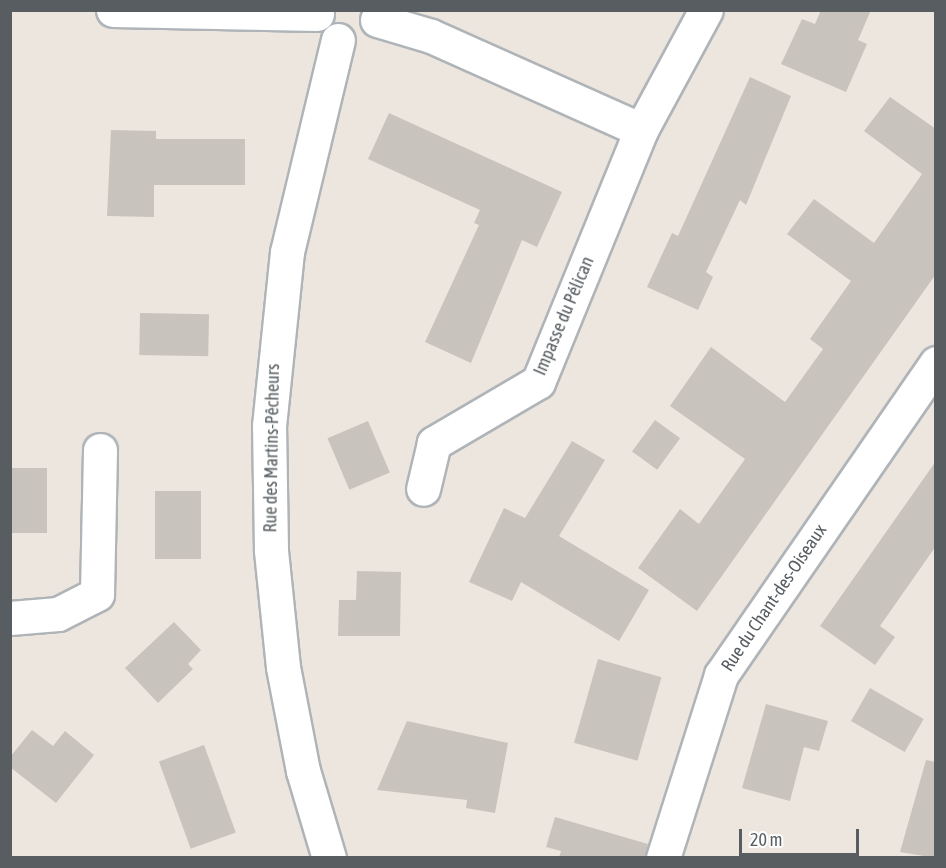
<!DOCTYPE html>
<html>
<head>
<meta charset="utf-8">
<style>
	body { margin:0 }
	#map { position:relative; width:946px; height:868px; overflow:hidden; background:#ede6de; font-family:"Asap Condensed",sans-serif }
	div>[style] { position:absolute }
	.building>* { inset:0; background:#c9c3bd; transform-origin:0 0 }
	.roads { filter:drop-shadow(2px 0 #afb4b8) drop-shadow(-2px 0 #afb4b8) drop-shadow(0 2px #afb4b8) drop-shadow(0 -2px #afb4b8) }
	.minor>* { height:33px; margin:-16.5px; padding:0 16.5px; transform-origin:16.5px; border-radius:16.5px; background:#fff }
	span { translate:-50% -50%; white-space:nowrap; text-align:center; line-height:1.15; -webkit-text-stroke:6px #fff; paint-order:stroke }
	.street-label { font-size:18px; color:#575d61 }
	.frame { position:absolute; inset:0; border:12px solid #575d61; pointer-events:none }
	.scale { position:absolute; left:739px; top:829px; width:120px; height:27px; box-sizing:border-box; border:3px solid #575d61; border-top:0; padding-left:8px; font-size:18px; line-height:21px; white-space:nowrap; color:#575d61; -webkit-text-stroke:4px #fff; paint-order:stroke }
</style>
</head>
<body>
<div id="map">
	<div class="building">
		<i style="clip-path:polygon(821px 10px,871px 10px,858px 40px,867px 44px,846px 92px,781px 64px,802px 19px,815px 24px)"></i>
		<i style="clip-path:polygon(750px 77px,791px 96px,746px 205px,740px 200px,706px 272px,713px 277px,698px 310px,647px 287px,672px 233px,678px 236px)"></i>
		<i style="clip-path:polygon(890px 97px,936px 129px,936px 274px,697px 611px,638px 568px,680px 509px,699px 524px,745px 459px,670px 406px,711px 347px,785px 402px,823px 349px,810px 339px,851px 281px,787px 234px,814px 199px,874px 243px,922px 174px,864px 131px)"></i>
		<i style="clip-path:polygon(389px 113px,562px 192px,537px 247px,522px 240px,471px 363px,425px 342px,479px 225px,474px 223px,480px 210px,368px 159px)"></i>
		<i style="clip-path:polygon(111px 130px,156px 131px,156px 139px,245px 139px,245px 185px,154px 185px,154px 217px,107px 216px)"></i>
		<i style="left:140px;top:313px;width:69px;height:42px;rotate:1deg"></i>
		<i style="left:655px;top:420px;width:31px;height:39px;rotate:36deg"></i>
		<i style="left:368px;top:421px;width:56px;height:44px;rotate:67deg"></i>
		<i style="clip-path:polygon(572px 441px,605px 460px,559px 536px,649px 590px,619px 641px,521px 582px,512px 601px,469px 582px,504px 508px,525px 518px)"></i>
		<i style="clip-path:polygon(936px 461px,936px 546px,880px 626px,895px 637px,875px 665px,820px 626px)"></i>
		<i style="left:10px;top:468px;width:37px;height:65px"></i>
		<i style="left:155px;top:491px;width:46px;height:68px"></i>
		<i style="clip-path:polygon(357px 571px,401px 572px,400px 636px,338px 636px,339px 600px,356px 600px)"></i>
		<i style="clip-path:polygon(174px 622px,201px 650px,188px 664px,193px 669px,158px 703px,125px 668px)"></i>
		<i style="left:598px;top:659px;width:66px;height:87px;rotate:16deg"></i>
		<i style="left:870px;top:688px;width:62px;height:38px;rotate:30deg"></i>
		<i style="clip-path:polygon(766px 704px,828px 721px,819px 751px,804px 747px,790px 801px,742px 788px)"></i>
		<i style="clip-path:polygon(407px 721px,508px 743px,495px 813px,466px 808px,467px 800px,377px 790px)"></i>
		<i style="clip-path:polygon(32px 730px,53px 746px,65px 731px,94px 755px,56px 803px,10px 767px,10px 757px)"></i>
		<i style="left:204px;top:745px;width:93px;height:48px;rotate:70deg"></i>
		<i style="clip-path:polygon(926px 760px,936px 762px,936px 858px,900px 852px)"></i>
		<i style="clip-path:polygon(555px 817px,648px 844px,645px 858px,559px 858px,561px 851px,546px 847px)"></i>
	</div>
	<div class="roads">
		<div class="minor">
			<i style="left:113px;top:10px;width:204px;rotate:1.1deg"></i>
			<i style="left:377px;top:20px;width:56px;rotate:16.5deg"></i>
			<i style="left:431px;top:36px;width:230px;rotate:24.1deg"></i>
			<i style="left:641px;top:130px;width:272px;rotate:112.2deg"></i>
			<i style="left:538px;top:382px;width:121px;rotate:149.6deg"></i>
			<i style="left:434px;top:443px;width:47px;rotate:103.4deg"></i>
			<i style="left:641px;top:130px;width:136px;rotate:-61.6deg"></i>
			<i style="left:10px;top:618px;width:48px;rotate:-4.8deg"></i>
			<i style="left:58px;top:614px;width:44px;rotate:-27.1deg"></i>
			<i style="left:97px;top:594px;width:144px;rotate:-88.8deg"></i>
			<i style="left:329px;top:858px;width:91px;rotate:-106.6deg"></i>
			<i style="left:303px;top:771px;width:106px;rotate:-100.9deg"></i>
			<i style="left:283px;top:667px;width:118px;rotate:-95.9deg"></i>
			<i style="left:271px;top:550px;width:124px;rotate:-90.9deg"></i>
			<i style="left:269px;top:426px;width:175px;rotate:-84.1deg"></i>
			<i style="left:287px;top:252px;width:218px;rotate:-76.5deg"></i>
			<i style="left:663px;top:858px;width:192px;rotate:-72.4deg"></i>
			<i style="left:721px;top:675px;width:379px;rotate:-55.4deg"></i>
		</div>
	</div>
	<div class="street-label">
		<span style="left:564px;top:316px;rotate:-67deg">Impasse du Pélican</span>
		<span style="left:272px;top:448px;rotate:-89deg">Rue des Martins-Pêcheurs</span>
		<span style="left:774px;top:598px;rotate:-56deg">Rue du Chant-des-Oiseaux</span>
	</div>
	<div class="frame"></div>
	<div class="scale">20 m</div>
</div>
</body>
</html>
